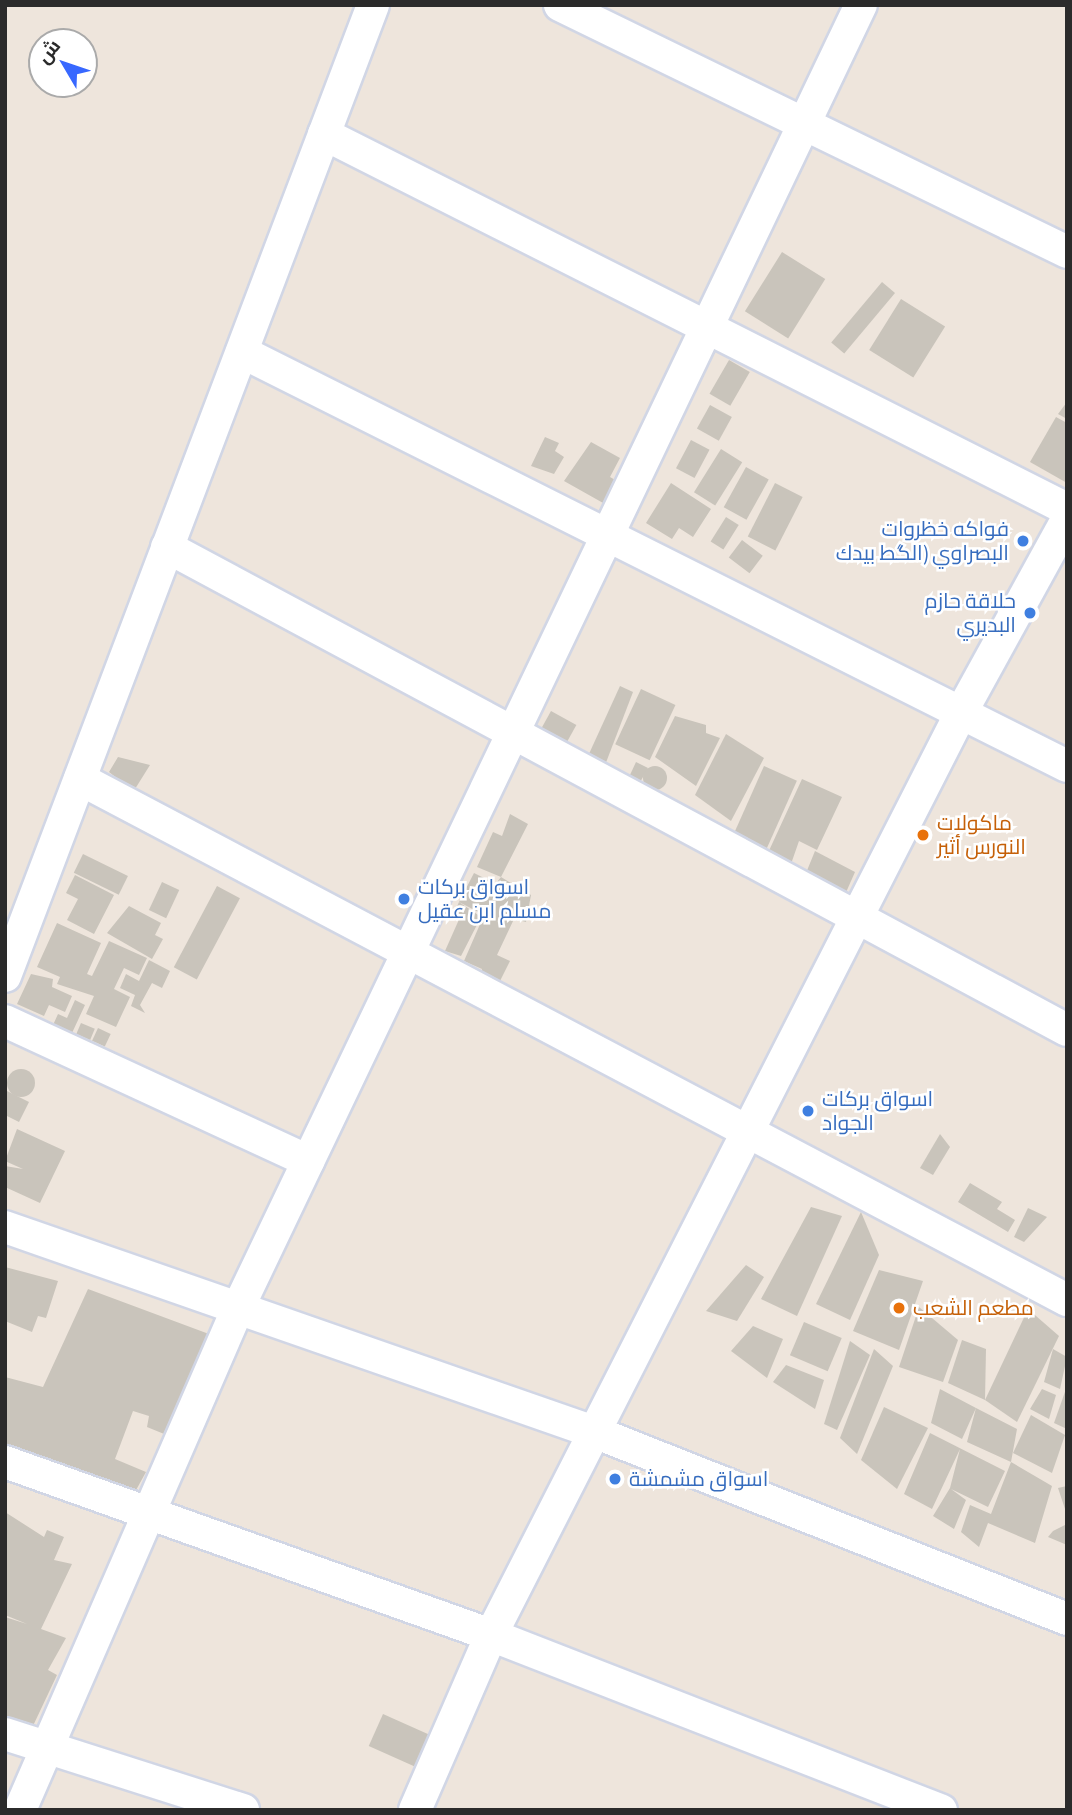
<!DOCTYPE html>
<html>
<head>
<meta charset="utf-8">
<style>
	body { margin:0 }
	#map { position:relative; width:1072px; height:1815px; overflow:hidden; background:#eee5dc; font-family:"PT Sans Narrow",Cairo,sans-serif }
	div>[style] { position:absolute }
	.building>* { inset:0; background:#c9c4bb; transform-origin:0 0 }
	.round { border-radius:50% }
	.roads { filter:drop-shadow(2px 0 #d1d6e5) drop-shadow(-2px 0 #d1d6e5) drop-shadow(0 2px #d1d6e5) drop-shadow(0 -2px #d1d6e5) }
	.minor>* { height:32px; margin:-16px; padding:0 16px; transform-origin:16px; border-radius:16px; background:#fff }
	.dots>* { width:19px; height:19px; translate:-50% -50%; box-sizing:border-box; border:4px solid #fff; border-radius:50% }
	span { translate:-50% -50%; white-space:nowrap; text-align:center; line-height:1.15; -webkit-text-stroke:5px #fff; paint-order:stroke }
	.shop-label { font-size:21px; color:#366cbe }
	.right { translate:-100% -50%; text-align:right }
	.left { translate:0 -50%; text-align:left }
	.food-label { font-size:21px; color:#c56008 }
	.frame { position:absolute; inset:0; border:7px solid #2b2b2b; pointer-events:none }
	.north { position:absolute; left:28px; top:28px; width:70px; height:70px; box-sizing:border-box; background:#fff; border:2px solid #aaa; border-radius:50%; rotate:309deg; font-size:19px; font-weight:700; line-height:28px; text-align:center; color:#2b2b2b }
	.north::after { content:''; display:block; margin:auto; width:24px; height:32px; background:#3868ff; clip-path:polygon(50% 0,100% 100%,50% 72%,0 100%) }
</style>
</head>
<body>
<div id="map">
	<div class="building">
		<i style="left:782px;top:252px;width:51px;height:70px;rotate:32deg"></i>
		<i style="left:882px;top:282px;width:17px;height:79px;rotate:40deg"></i>
		<i style="left:901px;top:299px;width:52px;height:60px;rotate:32deg"></i>
		<i style="left:729px;top:360px;width:24px;height:39px;rotate:30deg"></i>
		<i style="clip-path:polygon(1067px 402px,1067px 419px,1058px 414px)"></i>
		<i style="left:710px;top:405px;width:25px;height:27px;rotate:29deg"></i>
		<i style="clip-path:polygon(1056px 417px,1067px 423px,1067px 483px,1030px 462px)"></i>
		<i style="clip-path:polygon(545px 437px,559px 443px,555px 451px,564px 457px,554px 474px,531px 466px)"></i>
		<i style="left:691px;top:440px;width:21px;height:32px;rotate:28deg"></i>
		<i style="clip-path:polygon(591px 442px,620px 458px,610px 477px,624px 485px,612px 508px,564px 481px)"></i>
		<i style="left:721px;top:449px;width:25px;height:51px;rotate:32deg"></i>
		<i style="left:746px;top:467px;width:26px;height:46px;rotate:29deg"></i>
		<i style="clip-path:polygon(671px 483px,711px 509px,693px 537px,679px 528px,672px 539px,646px 523px)"></i>
		<i style="left:775px;top:483px;width:31px;height:60px;rotate:27deg"></i>
		<i style="left:726px;top:517px;width:15px;height:29px;rotate:32deg"></i>
		<i style="left:742px;top:540px;width:26px;height:22px;rotate:37deg"></i>
		<i style="clip-path:polygon(620px 686px,633px 692px,602px 773px,588px 756px)"></i>
		<i style="left:641px;top:689px;width:38px;height:61px;rotate:25deg"></i>
		<i style="left:551px;top:711px;width:29px;height:34px;rotate:29deg"></i>
		<i style="clip-path:polygon(675px 716px,706px 725px,706px 733px,720px 738px,696px 786px,655px 757px)"></i>
		<i style="clip-path:polygon(726px 734px,764px 758px,731px 821px,695px 795px)"></i>
		<i style="clip-path:polygon(118px 757px,150px 765px,130px 797px,99px 797px,108px 775px,118px 779px,109px 772px)"></i>
		<i style="clip-path:polygon(636px 762px,648px 768px,638px 786px,623px 790px)"></i>
		<i class="round" style="left:643px;top:766px;width:24px;height:24px"></i>
		<i style="left:764px;top:766px;width:36px;height:81px;rotate:24deg"></i>
		<i style="clip-path:polygon(802px 779px,842px 797px,817px 850px,799px 841px,791px 864px,782px 863px,767px 855px)"></i>
		<i style="clip-path:polygon(510px 814px,528px 824px,501px 877px,477px 867px,493px 832px,502px 836px)"></i>
		<i style="clip-path:polygon(815px 851px,855px 872px,840px 906px,806px 873px)"></i>
		<i style="left:83px;top:854px;width:50px;height:21px;rotate:26deg"></i>
		<i style="clip-path:polygon(474px 873px,490px 881px,489px 892px,501px 877px,531px 895px,526px 922px,514px 919px,497px 955px,510px 961px,497px 987px,480px 980px,482px 969px,464px 961px,484px 915px,459px 902px)"></i>
		<i style="clip-path:polygon(75px 875px,114px 895px,94px 934px,67px 920px,78px 899px,66px 893px)"></i>
		<i style="left:162px;top:882px;width:19px;height:31px;rotate:25deg"></i>
		<i style="left:217px;top:886px;width:26px;height:92px;rotate:28deg"></i>
		<i style="clip-path:polygon(459px 902px,481px 917px,461px 956px,445px 951px,461px 915px,455px 911px)"></i>
		<i style="clip-path:polygon(129px 906px,161px 923px,155px 935px,163px 939px,152px 959px,107px 933px)"></i>
		<i style="clip-path:polygon(57px 923px,101px 943px,87px 974px,92px 976px,109px 941px,147px 958px,139px 975px,124px 968px,114px 989px,130px 997px,116px 1027px,86px 1014px,94px 996px,57px 984px,60px 977px,37px 967px)"></i>
		<i style="clip-path:polygon(149px 960px,170px 971px,162px 988px,152px 983px,140px 1005px,145px 1013px,131px 1006px,135px 995px,120px 988px,126px 974px,139px 981px)"></i>
		<i style="clip-path:polygon(31px 974px,53px 979px,52px 987px,72px 996px,65px 1012px,49px 1005px,44px 1016px,17px 1004px)"></i>
		<i style="clip-path:polygon(75px 1000px,85px 1005px,72px 1033px,53px 1025px,58px 1014px,67px 1018px)"></i>
		<i style="left:81px;top:1023px;width:15px;height:12px;rotate:23deg"></i>
		<i style="left:98px;top:1028px;width:14px;height:14px;rotate:25deg"></i>
		<i class="round" style="left:7px;top:1069px;width:28px;height:28px"></i>
		<i style="clip-path:polygon(5px 1090px,29px 1102px,19px 1122px,5px 1115px)"></i>
		<i style="clip-path:polygon(17px 1129px,65px 1151px,40px 1203px,5px 1187px,5px 1166px,23px 1169px,5px 1161px)"></i>
		<i style="clip-path:polygon(940px 1134px,950px 1147px,933px 1175px,920px 1168px)"></i>
		<i style="clip-path:polygon(970px 1183px,1002px 1202px,997px 1209px,1015px 1220px,1008px 1232px,958px 1202px)"></i>
		<i style="clip-path:polygon(811px 1207px,842px 1216px,797px 1316px,761px 1299px)"></i>
		<i style="clip-path:polygon(1028px 1208px,1047px 1217px,1024px 1242px,1014px 1237px)"></i>
		<i style="clip-path:polygon(861px 1212px,879px 1255px,850px 1320px,816px 1304px)"></i>
		<i style="clip-path:polygon(746px 1265px,764px 1277px,737px 1321px,706px 1311px)"></i>
		<i style="clip-path:polygon(5px 1267px,58px 1281px,46px 1318px,38px 1316px,32px 1332px,5px 1321px)"></i>
		<i style="clip-path:polygon(879px 1270px,923px 1281px,899px 1350px,853px 1331px)"></i>
		<i style="clip-path:polygon(88px 1289px,217px 1337px,169px 1436px,147px 1427px,149px 1416px,133px 1411px,115px 1459px,146px 1472px,130px 1501px,5px 1458px,5px 1377px,43px 1387px)"></i>
		<i style="clip-path:polygon(919px 1307px,958px 1340px,943px 1382px,899px 1367px)"></i>
		<i style="clip-path:polygon(1028px 1309px,1059px 1336px,1017px 1422px,985px 1400px)"></i>
		<i style="left:804px;top:1322px;width:41px;height:36px;rotate:23deg"></i>
		<i style="clip-path:polygon(753px 1326px,783px 1339px,767px 1378px,731px 1351px)"></i>
		<i style="clip-path:polygon(962px 1340px,986px 1349px,985px 1400px,948px 1383px)"></i>
		<i style="clip-path:polygon(850px 1341px,870px 1355px,837px 1430px,824px 1424px)"></i>
		<i style="clip-path:polygon(874px 1349px,893px 1366px,857px 1454px,840px 1438px)"></i>
		<i style="clip-path:polygon(1053px 1349px,1067px 1357px,1060px 1389px,1044px 1382px)"></i>
		<i style="clip-path:polygon(786px 1365px,824px 1380px,815px 1409px,773px 1382px)"></i>
		<i style="clip-path:polygon(940px 1389px,976px 1408px,1017px 1429px,1011px 1462px,967px 1442px,976px 1408px,962px 1439px,931px 1423px)"></i>
		<i style="clip-path:polygon(1042px 1389px,1056px 1395px,1049px 1419px,1030px 1409px)"></i>
		<i style="clip-path:polygon(1066px 1389px,1067px 1389px,1067px 1429px,1054px 1423px)"></i>
		<i style="clip-path:polygon(884px 1407px,928px 1428px,897px 1489px,861px 1460px)"></i>
		<i style="clip-path:polygon(1031px 1415px,1065px 1435px,1052px 1473px,1013px 1453px)"></i>
		<i style="clip-path:polygon(930px 1433px,1005px 1471px,988px 1507px,951px 1489px,966px 1500px,954px 1529px,933px 1516px,950px 1488px,960px 1449px,932px 1509px,904px 1494px)"></i>
		<i style="clip-path:polygon(1011px 1462px,1052px 1486px,1035px 1543px,988px 1523px,979px 1547px,961px 1532px,970px 1505px,991px 1514px)"></i>
		<i style="clip-path:polygon(1067px 1486px,1067px 1515px,1058px 1488px)"></i>
		<i style="clip-path:polygon(5px 1512px,44px 1537px,47px 1530px,64px 1537px,54px 1560px,72px 1564px,41px 1629px,66px 1638px,48px 1670px,57px 1675px,32px 1728px,5px 1718px,5px 1617px,27px 1624px,5px 1615px)"></i>
		<i style="clip-path:polygon(1067px 1524px,1067px 1545px,1048px 1537px,1053px 1531px)"></i>
		<i style="left:383px;top:1714px;width:57px;height:35px;rotate:24deg"></i>
	</div>
	<div class="roads">
		<div class="minor">
			<i style="left:560px;top:5px;width:564px;rotate:25.97deg"></i>
			<i style="left:324px;top:134px;width:832px;rotate:26.78deg"></i>
			<i style="left:242px;top:352px;width:923px;rotate:26.65deg"></i>
			<i style="left:167px;top:547px;width:1021px;rotate:28.22deg"></i>
			<i style="left:80px;top:779px;width:1116px;rotate:27.83deg"></i>
			<i style="left:5px;top:976px;width:1038px;rotate:-69.24deg"></i>
			<i style="left:5px;top:1021px;width:334px;rotate:24.8deg"></i>
			<i style="left:5px;top:1227px;width:627px;rotate:19.19deg"></i>
			<i style="left:597px;top:1433px;width:505px;rotate:21.59deg"></i>
			<i style="left:5px;top:1462px;width:516px;rotate:19.59deg"></i>
			<i style="left:491px;top:1635px;width:483px;rotate:21.3deg"></i>
			<i style="left:5px;top:1734px;width:250px;rotate:17.7deg"></i>
			<i style="left:20px;top:1810px;width:547px;rotate:-66.53deg"></i>
			<i style="left:238px;top:1308px;width:1444px;rotate:-64.45deg"></i>
			<i style="left:415px;top:1810px;width:191px;rotate:-66.5deg"></i>
			<i style="left:491px;top:1635px;width:1039px;rotate:-62.99deg"></i>
			<i style="left:963px;top:709px;width:216px;rotate:-61.2deg"></i>
		</div>
	</div>
	<div class="dots">
		<i style="left:1023px;top:541px;background:#3f7fe0"></i>
		<i style="left:1030px;top:613px;background:#3f7fe0"></i>
		<i style="left:923px;top:835px;background:#e8710a"></i>
		<i style="left:404px;top:899px;background:#3f7fe0"></i>
		<i style="left:808px;top:1111px;background:#3f7fe0"></i>
		<i style="left:899px;top:1308px;background:#e8710a"></i>
		<i style="left:615px;top:1479px;background:#3f7fe0"></i>
	</div>
	<div class="shop-label">
		<span class="right" style="left:1009px;top:541px">فواكه خظروات<br>البصراوي (الگط بيدك</span>
		<span class="right" style="left:1016px;top:613px">حلاقة حازم<br>البديري</span>
		<span class="left" style="left:418px;top:899px">اسواق بركات<br>مسلم ابن عقيل</span>
		<span class="left" style="left:822px;top:1111px">اسواق بركات<br>الجواد</span>
		<span class="left" style="left:629px;top:1479px">اسواق مشمشة</span>
	</div>
	<div class="food-label">
		<span class="left" style="left:937px;top:835px">ماكولات<br>النورس أثير</span>
		<span class="left" style="left:913px;top:1308px">مطعم الشعب</span>
	</div>
	<div class="frame"></div>
	<div class="north">ش</div>
</div>
</body>
</html>
